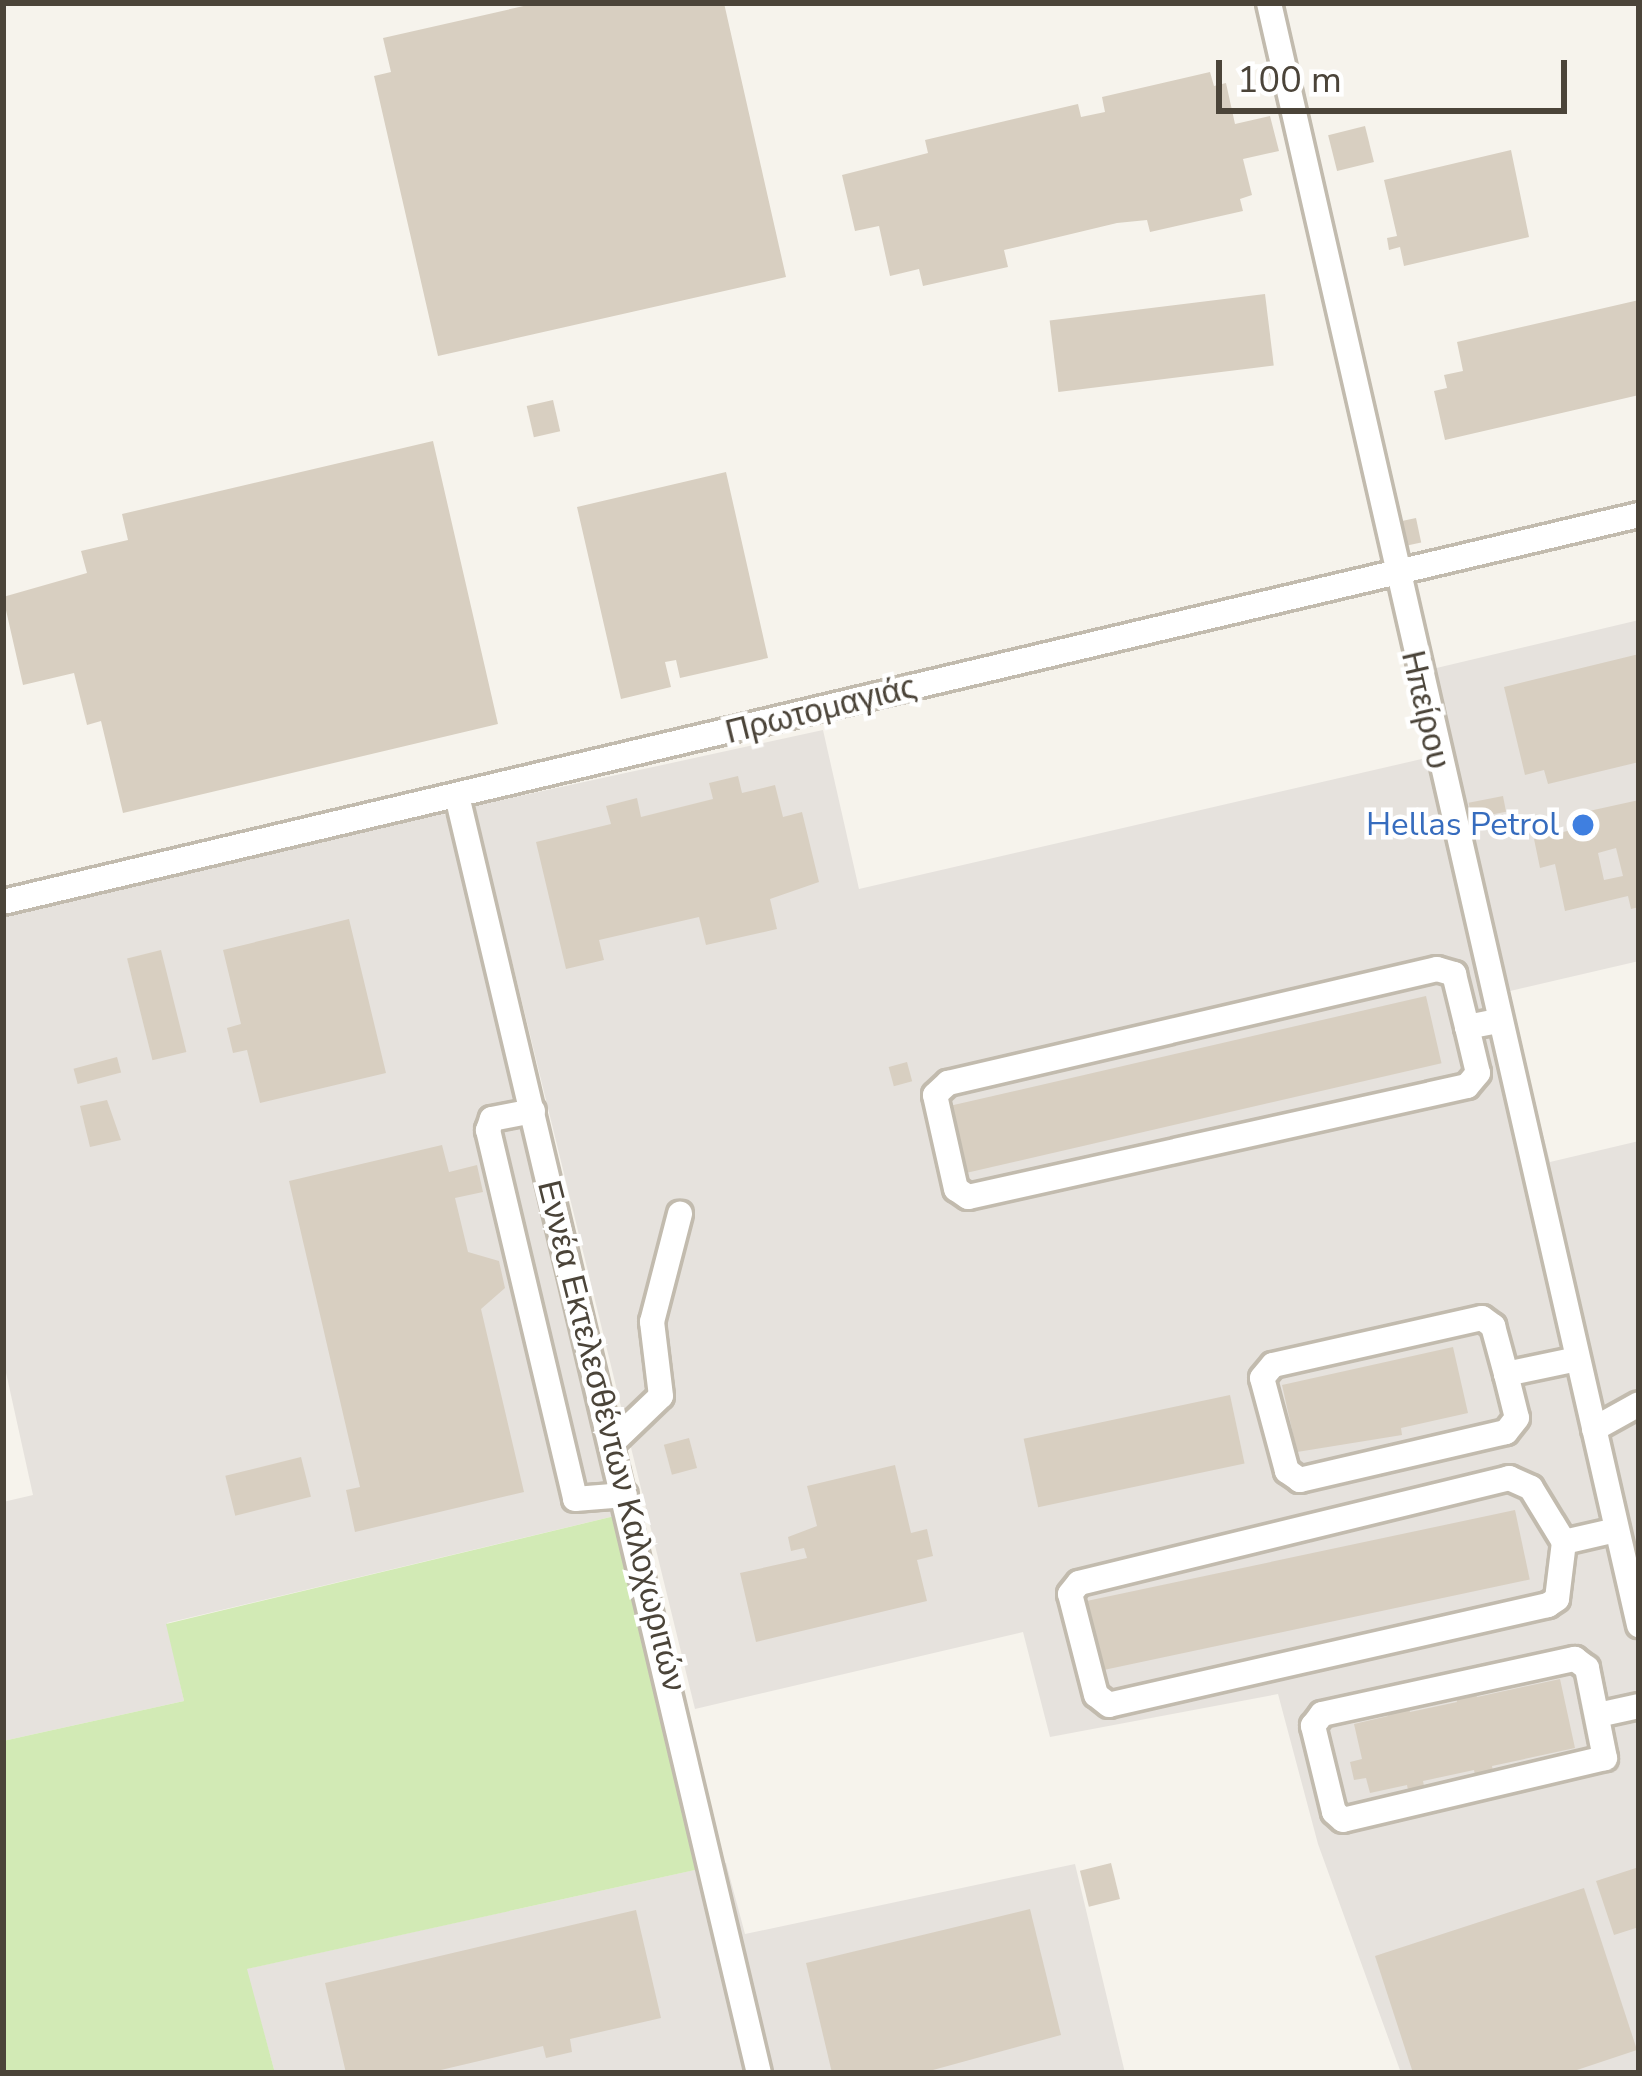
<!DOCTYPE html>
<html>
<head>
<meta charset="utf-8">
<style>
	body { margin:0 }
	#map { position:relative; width:1642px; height:2076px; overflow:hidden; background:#f6f3ec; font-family:"Nunito Sans",sans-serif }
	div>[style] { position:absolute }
	.industrial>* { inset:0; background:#e6e2dd }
	.green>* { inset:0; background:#d2eab5 }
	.building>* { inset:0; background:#d8cfc1; transform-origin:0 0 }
	.roads { filter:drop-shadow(3px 0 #c2bbae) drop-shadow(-3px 0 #c2bbae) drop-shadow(0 3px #c2bbae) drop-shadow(0 -3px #c2bbae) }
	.minor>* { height:24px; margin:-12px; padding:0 12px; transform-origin:12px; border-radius:12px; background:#fff }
	.dots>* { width:33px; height:33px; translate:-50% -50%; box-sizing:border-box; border:6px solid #fff; border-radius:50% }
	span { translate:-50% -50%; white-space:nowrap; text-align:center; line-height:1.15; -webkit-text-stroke:9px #fff; paint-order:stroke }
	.street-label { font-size:33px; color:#4b4439 }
	.shop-label { font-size:33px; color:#366cbe }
	.right { translate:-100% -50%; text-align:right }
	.frame { position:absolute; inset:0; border:6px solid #4b4439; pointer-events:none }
	.scale { position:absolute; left:1216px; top:60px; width:351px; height:54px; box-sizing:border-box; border:6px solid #4b4439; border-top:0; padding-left:15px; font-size:36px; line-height:42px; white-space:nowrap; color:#4b4439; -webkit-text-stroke:9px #fff; paint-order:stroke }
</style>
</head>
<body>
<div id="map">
	<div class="industrial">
		<i style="clip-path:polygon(1639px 620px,1639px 961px,1506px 992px,1550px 1162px,1639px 1141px,1639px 2073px,1401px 2073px,1318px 1844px,1278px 1694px,1050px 1737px,1023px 1632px,695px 1709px,474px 806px,823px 730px,859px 889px,1426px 758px,1407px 675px)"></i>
		<i style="clip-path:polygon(440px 811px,455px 823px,623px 1514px,167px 1623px,184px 1701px,3px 1741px,3px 1502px,33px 1495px,3px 1359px,3px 913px)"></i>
		<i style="clip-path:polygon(726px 1863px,745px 1934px,1075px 1864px,1125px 2073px,275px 2073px,246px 1969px)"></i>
	</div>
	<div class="green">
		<i style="clip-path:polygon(623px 1514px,704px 1868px,247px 1969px,275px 2073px,3px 2073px,3px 1741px,184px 1701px,166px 1624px)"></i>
	</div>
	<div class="building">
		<i style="clip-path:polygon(537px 3px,724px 3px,786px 277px,438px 356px,374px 76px,391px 72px,383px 38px)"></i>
		<i style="clip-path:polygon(1210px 72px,1214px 86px,1226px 83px,1235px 124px,1270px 116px,1279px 151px,1243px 159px,1252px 195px,1240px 199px,1243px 211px,1150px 232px,1147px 220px,1117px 223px,1004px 250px,1008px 267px,923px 286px,919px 269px,890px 276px,879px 226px,855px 231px,842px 175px,928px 153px,925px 140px,1078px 104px,1081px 117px,1105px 112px,1102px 97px)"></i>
		<i style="left:1365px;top:126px;width:37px;height:38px;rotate:76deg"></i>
		<i style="clip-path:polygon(1511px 150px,1529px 237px,1404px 266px,1400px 247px,1389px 250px,1387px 238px,1397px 236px,1384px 180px)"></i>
		<i style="left:1265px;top:294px;width:72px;height:217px;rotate:83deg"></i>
		<i style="clip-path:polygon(1639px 300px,1639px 395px,1445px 440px,1434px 391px,1447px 388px,1444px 375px,1463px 371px,1457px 342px)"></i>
		<i style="left:553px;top:400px;width:32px;height:27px;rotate:77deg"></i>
		<i style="clip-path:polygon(433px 441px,498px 724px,123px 813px,101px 721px,87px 725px,74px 673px,23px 685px,3px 597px,87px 573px,81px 551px,128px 540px,122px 514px)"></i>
		<i style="clip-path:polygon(726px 472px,768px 658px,680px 678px,676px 660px,665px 662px,671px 687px,621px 699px,577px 507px)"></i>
		<i style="left:1416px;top:518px;width:25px;height:31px;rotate:78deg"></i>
		<i style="clip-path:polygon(1639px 654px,1639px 762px,1548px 784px,1544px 770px,1525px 775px,1504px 687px)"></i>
		<i style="clip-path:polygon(738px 776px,742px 793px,775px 785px,783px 817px,802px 812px,819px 882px,770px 899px,777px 929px,706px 945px,699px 917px,599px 940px,604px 960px,566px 969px,536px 842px,611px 824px,606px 806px,637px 798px,641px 817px,713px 799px,709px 783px)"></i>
		<i style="left:1503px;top:796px;width:16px;height:35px;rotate:79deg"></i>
		<i style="clip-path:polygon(evenodd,1639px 800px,1639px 907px,1631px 909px,1628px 896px,1565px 911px,1555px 864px,1540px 868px,1534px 839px,1592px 825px,1589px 811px,1639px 800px,1616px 848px,1623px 876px,1604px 880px,1598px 853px,1616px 848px)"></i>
		<i style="clip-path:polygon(349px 919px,386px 1073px,260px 1103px,247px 1050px,233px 1053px,227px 1028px,241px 1024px,223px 950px)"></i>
		<i style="left:161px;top:950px;width:105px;height:35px;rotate:76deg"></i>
		<i style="left:1426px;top:996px;width:69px;height:487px;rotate:77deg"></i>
		<i style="left:117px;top:1057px;width:16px;height:45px;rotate:75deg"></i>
		<i style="left:907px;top:1062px;width:20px;height:19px;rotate:75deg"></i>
		<i style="clip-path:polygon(107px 1100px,121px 1140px,90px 1147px,80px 1106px)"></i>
		<i style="clip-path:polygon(442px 1145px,449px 1172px,477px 1165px,483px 1192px,455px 1198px,468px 1252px,499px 1261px,505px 1288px,481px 1309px,524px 1492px,355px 1532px,346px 1490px,360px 1487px,289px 1181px)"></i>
		<i style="clip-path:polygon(1453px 1347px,1468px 1413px,1401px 1428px,1402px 1435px,1297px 1452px,1282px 1385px)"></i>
		<i style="left:1230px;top:1395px;width:70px;height:211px;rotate:78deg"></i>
		<i style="left:689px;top:1438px;width:31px;height:26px;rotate:75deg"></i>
		<i style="left:301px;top:1457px;width:41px;height:78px;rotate:76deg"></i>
		<i style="clip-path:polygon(895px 1465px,911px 1533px,927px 1529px,933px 1556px,917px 1560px,927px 1601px,756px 1642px,740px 1573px,807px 1558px,804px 1548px,791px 1551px,788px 1537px,817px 1526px,807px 1486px)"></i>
		<i style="left:1515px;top:1510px;width:71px;height:438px;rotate:78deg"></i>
		<i style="clip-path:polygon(1560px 1679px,1575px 1748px,1492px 1766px,1495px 1781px,1477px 1785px,1474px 1770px,1423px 1781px,1426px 1796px,1410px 1800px,1407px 1785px,1370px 1793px,1366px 1778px,1354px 1780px,1350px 1762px,1362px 1759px,1354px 1724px,1388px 1716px,1386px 1705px,1407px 1700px,1410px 1712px,1457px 1702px,1454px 1689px,1474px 1685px,1477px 1697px)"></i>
		<i style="left:1111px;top:1863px;width:37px;height:32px;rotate:76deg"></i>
		<i style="clip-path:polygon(1639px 1867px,1639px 1927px,1614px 1935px,1596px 1881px)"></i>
		<i style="clip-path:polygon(1584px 1888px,1637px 2050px,1568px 2073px,1413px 2073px,1375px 1956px)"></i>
		<i style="clip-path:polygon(1030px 1909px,1061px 2035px,922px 2073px,832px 2073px,806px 1963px)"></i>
		<i style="clip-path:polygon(636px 1910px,661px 2018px,570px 2039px,572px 2052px,546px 2058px,543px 2046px,428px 2073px,346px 2073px,325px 1983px)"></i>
	</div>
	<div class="roads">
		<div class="minor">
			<i style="left:1269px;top:3px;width:1664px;rotate:77.15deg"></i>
			<i style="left:458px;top:800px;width:1308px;rotate:76.7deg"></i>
			<i style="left:3px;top:902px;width:1681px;rotate:-13.31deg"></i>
			<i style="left:1467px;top:1027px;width:47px;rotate:76.6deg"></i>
			<i style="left:1478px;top:1073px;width:17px;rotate:130deg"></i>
			<i style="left:1467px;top:1086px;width:511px;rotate:167.46deg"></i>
			<i style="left:968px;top:1197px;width:14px;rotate:-146deg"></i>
			<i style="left:956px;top:1189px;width:96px;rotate:-102.6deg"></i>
			<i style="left:935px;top:1095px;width:18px;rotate:-43deg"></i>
			<i style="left:948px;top:1083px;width:502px;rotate:-13.12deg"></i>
			<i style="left:1437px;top:969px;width:18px;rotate:16deg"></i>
			<i style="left:1454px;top:974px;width:55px;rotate:76.2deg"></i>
			<i style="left:1467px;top:1027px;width:32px;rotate:-11deg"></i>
			<i style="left:533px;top:1111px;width:42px;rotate:169deg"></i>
			<i style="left:492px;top:1119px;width:12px;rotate:110deg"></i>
			<i style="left:488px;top:1130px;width:379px;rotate:76.7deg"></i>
			<i style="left:575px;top:1499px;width:50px;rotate:-4.6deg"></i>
			<i style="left:1506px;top:1374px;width:45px;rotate:76deg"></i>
			<i style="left:1517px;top:1418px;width:18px;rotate:128deg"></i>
			<i style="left:1506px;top:1432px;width:212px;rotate:166.9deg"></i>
			<i style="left:1300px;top:1480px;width:16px;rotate:-145deg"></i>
			<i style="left:1287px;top:1471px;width:96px;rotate:-105deg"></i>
			<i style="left:1262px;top:1378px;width:17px;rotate:-50deg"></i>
			<i style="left:1273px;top:1365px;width:214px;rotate:-12.7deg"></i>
			<i style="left:1482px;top:1318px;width:14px;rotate:36deg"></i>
			<i style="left:1493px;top:1326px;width:50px;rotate:74.8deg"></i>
			<i style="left:1506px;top:1374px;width:73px;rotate:-11.9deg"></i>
			<i style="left:1594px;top:1429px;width:51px;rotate:-29.1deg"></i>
			<i style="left:613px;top:1442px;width:66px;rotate:-43.8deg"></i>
			<i style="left:661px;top:1396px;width:75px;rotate:-96.9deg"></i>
			<i style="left:652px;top:1322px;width:112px;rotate:-75.5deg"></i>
			<i style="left:1564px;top:1542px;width:57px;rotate:97deg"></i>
			<i style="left:1557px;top:1599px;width:11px;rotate:146deg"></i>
			<i style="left:1548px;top:1605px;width:450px;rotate:167.2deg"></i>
			<i style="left:1109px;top:1705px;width:16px;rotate:-142deg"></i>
			<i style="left:1096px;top:1695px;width:104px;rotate:-104.4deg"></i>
			<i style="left:1070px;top:1594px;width:14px;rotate:-51deg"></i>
			<i style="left:1079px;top:1583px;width:443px;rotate:-13.7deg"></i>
			<i style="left:1509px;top:1478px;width:24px;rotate:24deg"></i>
			<i style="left:1531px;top:1488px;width:63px;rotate:58.6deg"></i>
			<i style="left:1564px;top:1542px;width:53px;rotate:-13deg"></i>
			<i style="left:1575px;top:1659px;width:15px;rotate:37deg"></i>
			<i style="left:1587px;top:1668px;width:92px;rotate:78.7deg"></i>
			<i style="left:1605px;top:1758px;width:269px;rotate:166.7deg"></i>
			<i style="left:1343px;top:1820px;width:12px;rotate:-138deg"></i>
			<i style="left:1334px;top:1812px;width:89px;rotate:-103.7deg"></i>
			<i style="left:1313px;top:1726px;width:15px;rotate:-53deg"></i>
			<i style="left:1322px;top:1714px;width:259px;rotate:-12.3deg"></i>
			<i style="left:1598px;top:1715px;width:42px;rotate:-12.4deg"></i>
		</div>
	</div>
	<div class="dots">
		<i style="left:1583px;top:825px;background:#3f7fe0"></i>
	</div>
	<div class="street-label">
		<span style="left:821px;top:710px;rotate:-14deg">Πρωτομαγιάς</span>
		<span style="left:1425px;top:710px;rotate:77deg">Ηπείρου</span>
		<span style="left:611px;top:1436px;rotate:76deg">Εννέα Εκτελεσθέντων Καλοχωριτών</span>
	</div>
	<div class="shop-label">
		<span class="right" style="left:1559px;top:825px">Hellas Petrol</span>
	</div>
	<div class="frame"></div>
	<div class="scale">100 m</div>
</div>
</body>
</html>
